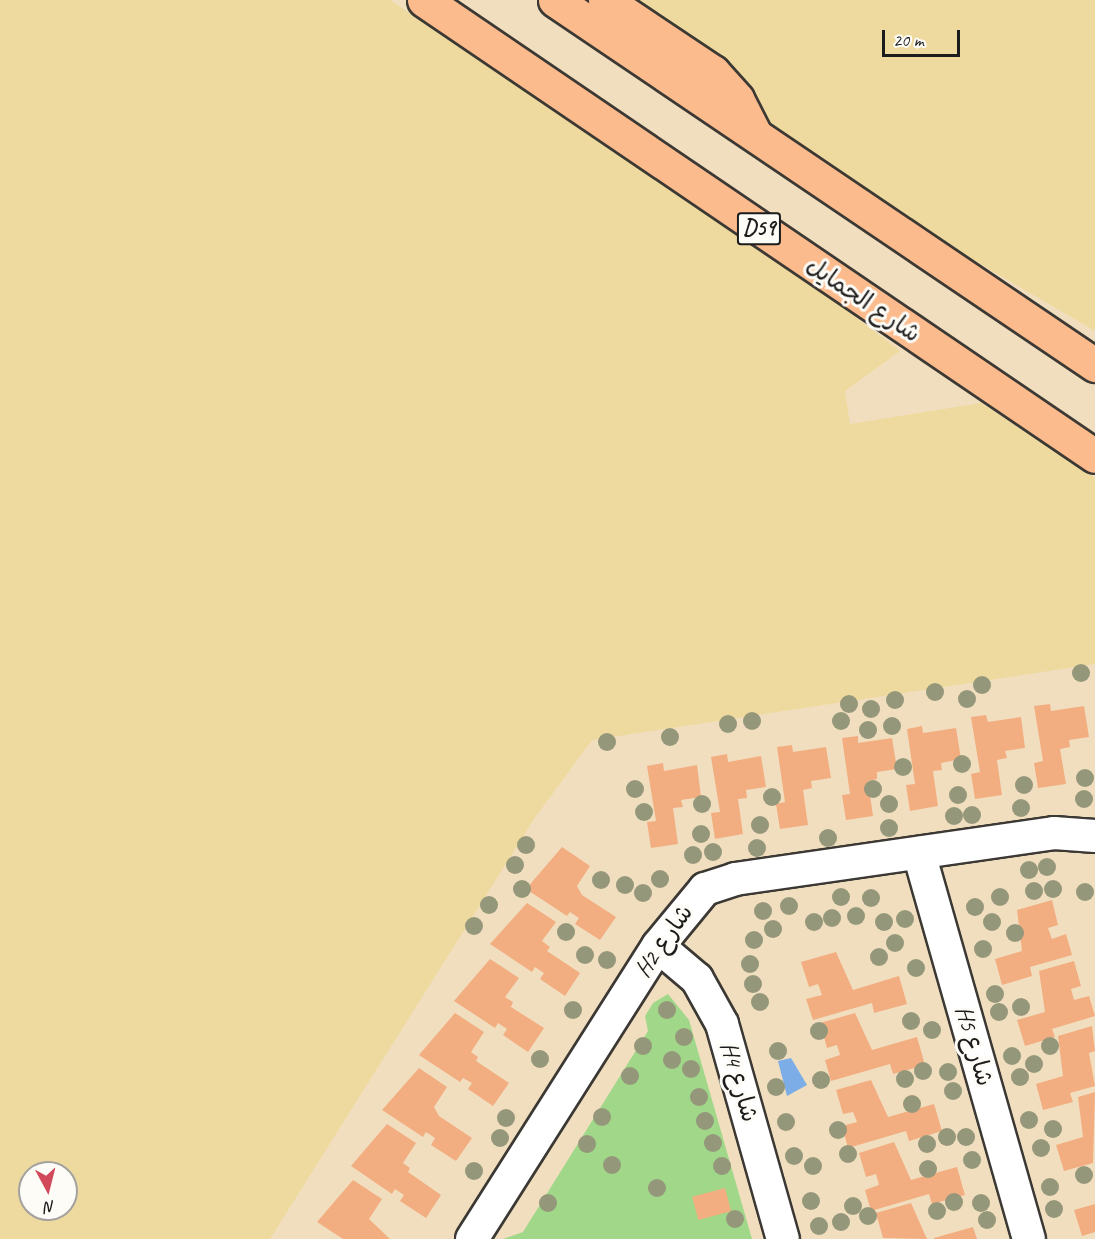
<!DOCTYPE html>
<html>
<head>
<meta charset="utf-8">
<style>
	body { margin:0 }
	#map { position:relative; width:1095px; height:1239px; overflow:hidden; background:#f1debf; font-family:Caveat,"Playpen Sans Arabic",sans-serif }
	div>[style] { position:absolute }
	.green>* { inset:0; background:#a0d789 }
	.sand>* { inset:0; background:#eeda9e }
	.water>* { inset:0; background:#7cade7 }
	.building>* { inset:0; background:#f2ae81; transform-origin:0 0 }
	.roads { filter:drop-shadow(2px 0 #3c3934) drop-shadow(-2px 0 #3c3934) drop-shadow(0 2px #3c3934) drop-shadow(0 -2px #3c3934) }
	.minor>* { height:32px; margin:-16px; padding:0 16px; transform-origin:16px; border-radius:16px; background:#fff }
	.major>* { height:33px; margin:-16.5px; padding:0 16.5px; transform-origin:16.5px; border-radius:16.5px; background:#fbbb8c }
	.highway>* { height:33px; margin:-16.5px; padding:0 16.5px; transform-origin:16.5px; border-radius:16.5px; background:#fbbb8c }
	.trees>* { width:18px; height:18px; margin:-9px; border-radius:50%; background:#95977a }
	span { translate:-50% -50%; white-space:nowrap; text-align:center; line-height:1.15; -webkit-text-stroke:6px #fdfcf7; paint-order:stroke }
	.shield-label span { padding:2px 4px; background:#fdfcf7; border:2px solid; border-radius:4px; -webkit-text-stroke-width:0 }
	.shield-label { font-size:22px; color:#1c1c1c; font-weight:700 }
	.street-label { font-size:24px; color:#1c1c1c }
	.north { position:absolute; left:18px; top:1161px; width:60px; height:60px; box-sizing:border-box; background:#fdfcf7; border:2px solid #a3a29f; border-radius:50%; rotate:173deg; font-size:16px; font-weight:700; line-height:24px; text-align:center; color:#1c1c1c }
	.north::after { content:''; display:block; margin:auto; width:21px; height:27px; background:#d1495b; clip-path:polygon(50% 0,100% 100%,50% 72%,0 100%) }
	.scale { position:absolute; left:882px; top:30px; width:78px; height:27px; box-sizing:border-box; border:3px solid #1c1c1c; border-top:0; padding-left:8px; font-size:18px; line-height:21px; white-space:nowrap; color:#1c1c1c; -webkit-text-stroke:4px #fdfcf7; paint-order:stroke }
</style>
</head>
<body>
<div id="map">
	<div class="green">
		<i style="clip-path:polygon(668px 994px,689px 1020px,752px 1239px,503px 1239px,523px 1232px,648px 1031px,645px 1016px,653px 1003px)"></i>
	</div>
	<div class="sand">
		<i style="clip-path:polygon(evenodd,0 0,390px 0,832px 299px,900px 351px,845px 391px,850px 424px,981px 403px,1095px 478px,1095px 664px,592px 740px,534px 819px,270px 1239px,0 1239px,0 0,30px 1173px,66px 1173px,66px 1209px,30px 1209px,30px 1173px)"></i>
		<i style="clip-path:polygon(576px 0,1095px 0,1095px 331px,754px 132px)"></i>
	</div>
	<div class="water">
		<i style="clip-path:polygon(791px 1058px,807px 1085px,787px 1096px,778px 1061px)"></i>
	</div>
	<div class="building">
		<i style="clip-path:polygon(1050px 704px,1051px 711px,1084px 706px,1089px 737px,1069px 740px,1070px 747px,1060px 749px,1066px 784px,1038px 788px,1034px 763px,1043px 761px,1034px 706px)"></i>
		<i style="clip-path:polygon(986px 715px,988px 722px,1021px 717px,1025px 748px,1005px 751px,1007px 758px,997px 760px,1002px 795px,975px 799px,971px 774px,980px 772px,971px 717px)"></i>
		<i style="clip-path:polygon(922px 726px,923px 733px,956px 728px,961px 759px,941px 763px,942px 770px,933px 771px,938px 806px,910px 811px,906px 785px,915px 784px,907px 729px)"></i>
		<i style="clip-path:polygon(858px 736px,858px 743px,892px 738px,897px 769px,877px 772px,877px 779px,868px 781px,873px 816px,846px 820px,842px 795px,850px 794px,842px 738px)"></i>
		<i style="clip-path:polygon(792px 745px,793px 752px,826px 747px,831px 778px,811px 781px,812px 788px,803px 790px,808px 825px,780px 829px,776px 804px,785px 802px,777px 747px)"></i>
		<i style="clip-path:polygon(727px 754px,728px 762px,761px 756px,766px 787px,746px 790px,747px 798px,738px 799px,743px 834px,715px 839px,711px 813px,720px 812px,711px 757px)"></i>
		<i style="clip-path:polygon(663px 763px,664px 771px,697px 765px,701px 797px,681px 800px,683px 807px,673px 808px,678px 844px,651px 848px,647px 822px,656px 821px,647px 766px)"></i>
		<i style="clip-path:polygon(562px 847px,590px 866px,577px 886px,582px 895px,616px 917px,600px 940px,575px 924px,579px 918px,570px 912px,567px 916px,526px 889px)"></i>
		<i style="clip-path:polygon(1052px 900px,1058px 925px,1048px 928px,1052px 939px,1066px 934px,1072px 955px,1030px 967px,1032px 976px,1002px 985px,995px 959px,1022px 951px,1017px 910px)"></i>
		<i style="clip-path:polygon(527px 903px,556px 922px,542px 941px,550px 947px,547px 951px,580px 973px,565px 996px,540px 979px,544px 973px,535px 967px,532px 972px,490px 944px)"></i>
		<i style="clip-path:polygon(836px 952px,853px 990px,899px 976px,907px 1004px,874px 1013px,872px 1003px,813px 1020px,806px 999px,822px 995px,818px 984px,809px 987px,801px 962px)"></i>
		<i style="clip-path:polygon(490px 959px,519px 978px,505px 997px,513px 1002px,511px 1007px,544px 1028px,528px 1052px,503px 1035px,507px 1029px,498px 1023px,495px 1028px,454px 1001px)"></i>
		<i style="clip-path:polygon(1074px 961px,1081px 986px,1071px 989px,1074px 1000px,1089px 996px,1095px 1016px,1052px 1029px,1055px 1037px,1025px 1046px,1017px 1020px,1045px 1012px,1039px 971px)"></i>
		<i style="clip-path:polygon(455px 1013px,484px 1032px,471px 1052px,478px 1057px,476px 1061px,509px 1083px,493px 1106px,468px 1089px,472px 1083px,463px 1078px,460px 1082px,419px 1055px)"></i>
		<i style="clip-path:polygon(855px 1013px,872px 1050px,917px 1037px,925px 1065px,893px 1074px,890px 1064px,831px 1081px,825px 1060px,840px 1055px,837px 1045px,827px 1048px,820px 1023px)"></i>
		<i style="clip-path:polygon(1092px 1026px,1095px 1051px,1089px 1053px,1095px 1086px,1070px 1093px,1073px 1102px,1043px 1110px,1036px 1084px,1063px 1076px,1058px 1036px)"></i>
		<i style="clip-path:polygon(419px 1068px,447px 1087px,434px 1107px,439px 1116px,472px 1138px,456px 1161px,431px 1145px,435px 1138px,426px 1132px,423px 1137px,382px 1110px)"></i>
		<i style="clip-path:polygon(871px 1080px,888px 1117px,934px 1104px,942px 1131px,909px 1141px,906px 1131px,848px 1148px,842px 1126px,857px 1122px,853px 1112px,843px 1114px,836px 1090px)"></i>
		<i style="clip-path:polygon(1095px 1092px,1093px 1163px,1064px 1171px,1056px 1145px,1083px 1137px,1078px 1097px)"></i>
		<i style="clip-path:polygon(387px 1124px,416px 1143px,403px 1163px,410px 1168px,408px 1172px,441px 1195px,426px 1218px,400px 1201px,404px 1195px,395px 1189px,392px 1194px,351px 1166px)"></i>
		<i style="clip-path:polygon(894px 1142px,911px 1180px,957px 1167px,965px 1195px,932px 1204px,929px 1194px,871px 1211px,865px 1190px,879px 1185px,876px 1174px,866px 1177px,859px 1153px)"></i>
		<i style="clip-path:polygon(353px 1180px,382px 1199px,369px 1219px,390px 1239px,343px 1239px,317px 1222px)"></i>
		<i style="left:725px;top:1188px;width:24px;height:34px;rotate:75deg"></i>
		<i style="clip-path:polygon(911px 1203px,927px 1239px,883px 1238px,876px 1213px)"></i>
		<i style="clip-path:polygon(1095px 1204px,1095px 1232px,1082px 1236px,1074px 1210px)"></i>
		<i style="clip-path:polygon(973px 1227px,977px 1239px,934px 1239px,934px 1238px)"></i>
	</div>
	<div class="roads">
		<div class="minor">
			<i style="left:919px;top:853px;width:401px;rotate:74.1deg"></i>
			<i style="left:658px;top:946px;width:51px;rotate:40.2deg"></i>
			<i style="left:697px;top:979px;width:51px;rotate:60.9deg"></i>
			<i style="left:722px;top:1024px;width:223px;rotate:74.2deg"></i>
			<i style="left:472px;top:1239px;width:347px;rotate:-57.6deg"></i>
			<i style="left:658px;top:946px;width:74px;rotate:-50.5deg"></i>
			<i style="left:705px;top:889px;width:32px;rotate:-18deg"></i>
			<i style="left:735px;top:879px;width:322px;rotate:-8.2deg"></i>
			<i style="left:1054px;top:833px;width:41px;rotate:4.2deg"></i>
		</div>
		<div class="major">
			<i style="left:424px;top:0;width:811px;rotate:34.2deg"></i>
			<i style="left:555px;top:0;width:652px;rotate:34.06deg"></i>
		</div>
		<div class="highway">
			<i style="left:605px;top:0;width:130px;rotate:33.7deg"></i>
			<i style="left:713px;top:72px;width:36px;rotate:48deg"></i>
			<i style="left:737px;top:99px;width:37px;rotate:63deg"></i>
		</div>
	</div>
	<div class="trees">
		<i style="left:1081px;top:673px"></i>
		<i style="left:982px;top:685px"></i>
		<i style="left:935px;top:692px"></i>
		<i style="left:967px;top:699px"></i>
		<i style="left:895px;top:700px"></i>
		<i style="left:849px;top:704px"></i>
		<i style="left:871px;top:709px"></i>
		<i style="left:752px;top:721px"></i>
		<i style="left:841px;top:721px"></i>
		<i style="left:728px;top:724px"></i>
		<i style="left:892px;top:726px"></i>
		<i style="left:868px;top:730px"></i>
		<i style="left:670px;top:737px"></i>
		<i style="left:607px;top:742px"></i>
		<i style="left:962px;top:764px"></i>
		<i style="left:903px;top:767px"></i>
		<i style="left:1085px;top:778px"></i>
		<i style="left:1024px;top:785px"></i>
		<i style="left:635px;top:789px"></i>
		<i style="left:873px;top:789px"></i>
		<i style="left:958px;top:795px"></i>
		<i style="left:772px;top:797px"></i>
		<i style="left:1084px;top:799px"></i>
		<i style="left:702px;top:804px"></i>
		<i style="left:889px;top:804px"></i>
		<i style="left:1021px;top:808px"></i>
		<i style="left:644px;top:812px"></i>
		<i style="left:972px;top:815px"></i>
		<i style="left:954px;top:816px"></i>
		<i style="left:760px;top:825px"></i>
		<i style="left:889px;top:828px"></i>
		<i style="left:701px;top:834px"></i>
		<i style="left:828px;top:838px"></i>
		<i style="left:526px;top:845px"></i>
		<i style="left:757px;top:848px"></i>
		<i style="left:713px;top:852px"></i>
		<i style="left:693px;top:855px"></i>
		<i style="left:515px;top:865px"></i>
		<i style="left:1047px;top:867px"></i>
		<i style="left:1029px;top:870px"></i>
		<i style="left:660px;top:879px"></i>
		<i style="left:601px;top:880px"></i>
		<i style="left:625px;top:885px"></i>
		<i style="left:522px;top:889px"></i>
		<i style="left:1053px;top:889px"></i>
		<i style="left:1034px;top:891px"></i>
		<i style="left:1085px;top:892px"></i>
		<i style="left:643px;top:893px"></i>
		<i style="left:841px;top:897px"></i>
		<i style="left:1000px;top:897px"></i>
		<i style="left:871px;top:898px"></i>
		<i style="left:489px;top:905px"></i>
		<i style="left:789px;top:906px"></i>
		<i style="left:975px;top:907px"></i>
		<i style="left:763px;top:911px"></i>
		<i style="left:856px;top:916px"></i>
		<i style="left:832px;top:918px"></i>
		<i style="left:905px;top:919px"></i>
		<i style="left:814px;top:922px"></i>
		<i style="left:884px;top:922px"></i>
		<i style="left:992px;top:922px"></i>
		<i style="left:474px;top:926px"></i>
		<i style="left:773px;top:929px"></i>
		<i style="left:566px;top:932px"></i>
		<i style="left:1015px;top:933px"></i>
		<i style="left:754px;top:940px"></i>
		<i style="left:895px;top:943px"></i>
		<i style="left:983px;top:949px"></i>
		<i style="left:585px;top:955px"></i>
		<i style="left:879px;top:957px"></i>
		<i style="left:607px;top:960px"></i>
		<i style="left:750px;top:964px"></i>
		<i style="left:916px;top:968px"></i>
		<i style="left:753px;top:984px"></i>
		<i style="left:995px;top:994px"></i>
		<i style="left:760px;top:1002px"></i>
		<i style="left:1021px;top:1007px"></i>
		<i style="left:573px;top:1010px"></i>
		<i style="left:667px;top:1010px"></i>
		<i style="left:999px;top:1012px"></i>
		<i style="left:911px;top:1021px"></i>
		<i style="left:932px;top:1030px"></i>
		<i style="left:819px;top:1031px"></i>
		<i style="left:684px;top:1037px"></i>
		<i style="left:643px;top:1046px"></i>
		<i style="left:1050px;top:1046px"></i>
		<i style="left:778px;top:1051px"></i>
		<i style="left:1012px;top:1056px"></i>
		<i style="left:540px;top:1059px"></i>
		<i style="left:672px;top:1060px"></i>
		<i style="left:1034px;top:1064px"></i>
		<i style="left:691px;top:1069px"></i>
		<i style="left:923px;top:1071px"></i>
		<i style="left:948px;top:1072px"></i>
		<i style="left:630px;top:1076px"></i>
		<i style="left:1020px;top:1077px"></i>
		<i style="left:905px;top:1079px"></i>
		<i style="left:821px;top:1080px"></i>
		<i style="left:776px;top:1087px"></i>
		<i style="left:953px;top:1091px"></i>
		<i style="left:699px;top:1097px"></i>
		<i style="left:912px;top:1104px"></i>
		<i style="left:602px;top:1117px"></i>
		<i style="left:506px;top:1118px"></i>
		<i style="left:1029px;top:1120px"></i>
		<i style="left:705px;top:1121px"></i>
		<i style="left:786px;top:1122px"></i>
		<i style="left:1053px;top:1129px"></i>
		<i style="left:838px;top:1130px"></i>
		<i style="left:947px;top:1137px"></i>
		<i style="left:966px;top:1137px"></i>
		<i style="left:500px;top:1138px"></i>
		<i style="left:713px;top:1143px"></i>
		<i style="left:587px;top:1144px"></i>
		<i style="left:927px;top:1144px"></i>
		<i style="left:1041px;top:1148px"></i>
		<i style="left:848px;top:1154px"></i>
		<i style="left:794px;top:1156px"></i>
		<i style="left:972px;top:1160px"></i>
		<i style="left:612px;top:1165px"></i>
		<i style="left:722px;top:1166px"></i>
		<i style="left:813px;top:1166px"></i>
		<i style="left:928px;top:1169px"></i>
		<i style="left:474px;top:1171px"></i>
		<i style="left:1084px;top:1175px"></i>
		<i style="left:1050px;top:1187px"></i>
		<i style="left:657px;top:1188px"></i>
		<i style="left:811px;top:1201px"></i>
		<i style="left:954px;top:1202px"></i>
		<i style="left:548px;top:1203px"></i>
		<i style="left:981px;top:1203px"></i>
		<i style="left:853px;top:1206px"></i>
		<i style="left:1054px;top:1209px"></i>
		<i style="left:937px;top:1211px"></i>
		<i style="left:868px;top:1216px"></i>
		<i style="left:735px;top:1219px"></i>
		<i style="left:987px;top:1220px"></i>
		<i style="left:841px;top:1222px"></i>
		<i style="left:819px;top:1226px"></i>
	</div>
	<div class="shield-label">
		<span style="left:759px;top:229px">D59</span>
	</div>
	<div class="street-label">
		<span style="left:863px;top:300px;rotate:34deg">شارع الجمايل</span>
		<span style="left:664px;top:941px;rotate:-55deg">H2 شارع</span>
		<span style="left:974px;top:1046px;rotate:74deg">H5 شارع</span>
		<span style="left:739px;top:1082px;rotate:74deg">H4 شارع</span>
	</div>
	<div class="north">N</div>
	<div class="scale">20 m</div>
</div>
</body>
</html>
